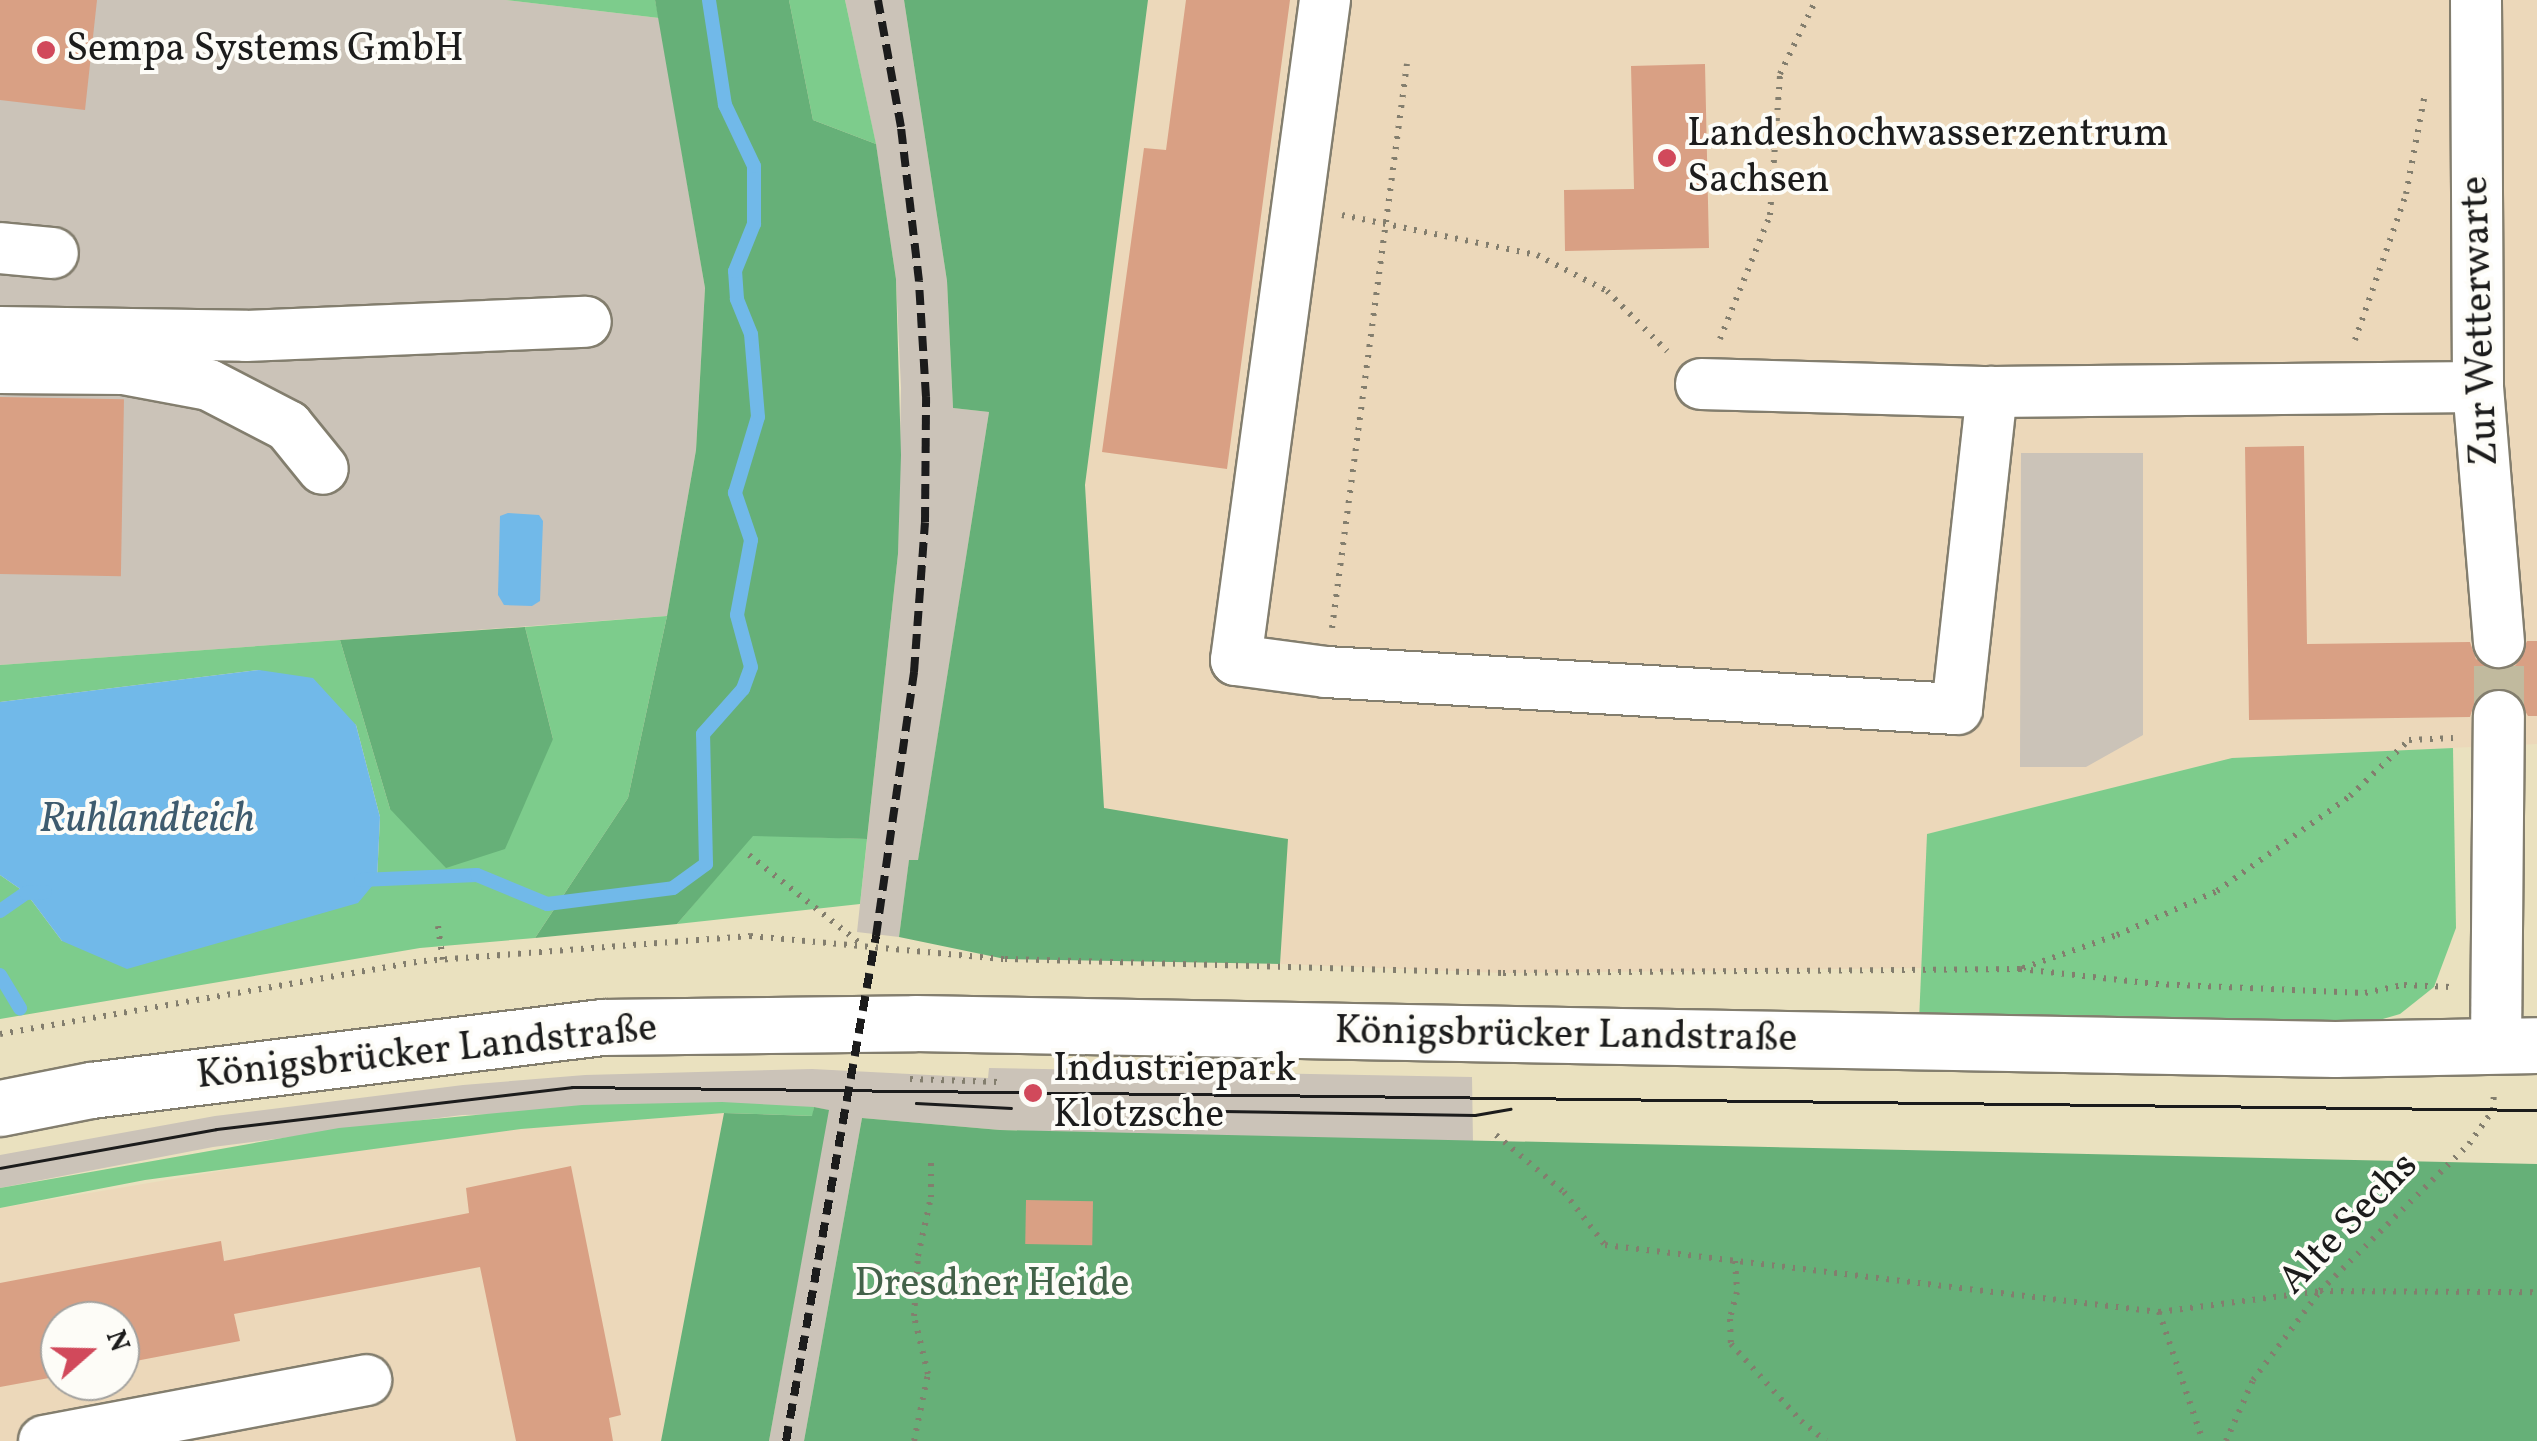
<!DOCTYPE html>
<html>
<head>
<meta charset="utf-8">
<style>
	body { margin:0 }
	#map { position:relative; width:2537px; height:1441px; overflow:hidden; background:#eae1bf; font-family:Vollkorn,serif }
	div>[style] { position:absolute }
	.built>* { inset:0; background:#ecd8ba }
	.industrial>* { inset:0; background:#cbc3b8 }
	.green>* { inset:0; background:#7dcc8c }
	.forest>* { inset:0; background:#66b078 }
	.water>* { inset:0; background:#71b9e9 }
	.stream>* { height:14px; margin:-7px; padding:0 7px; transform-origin:7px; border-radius:7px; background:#71b9e9 }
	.building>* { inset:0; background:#d9a084; transform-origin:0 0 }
	.minor-tunnel>* { height:50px; margin-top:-25px; transform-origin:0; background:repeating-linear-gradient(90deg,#c1ba9e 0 50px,transparent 0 75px) }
	.path>* { height:6px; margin-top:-3px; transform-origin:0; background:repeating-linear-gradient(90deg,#837e6e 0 2.5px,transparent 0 10.5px) }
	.roads { filter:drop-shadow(2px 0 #837e6e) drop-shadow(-2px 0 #837e6e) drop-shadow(0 2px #837e6e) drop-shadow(0 -2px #837e6e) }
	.minor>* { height:50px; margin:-25px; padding:0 25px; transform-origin:25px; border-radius:25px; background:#fff }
	.major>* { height:55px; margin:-27.5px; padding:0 27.5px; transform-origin:27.5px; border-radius:27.5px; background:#fff }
	.tram>* { height:2.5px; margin:-1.25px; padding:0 1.25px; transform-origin:1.25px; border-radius:1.25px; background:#1c1c1c }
	.rail>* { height:8px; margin-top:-4px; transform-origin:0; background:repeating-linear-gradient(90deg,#1c1c1c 0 15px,transparent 0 23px) }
	.dots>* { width:28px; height:28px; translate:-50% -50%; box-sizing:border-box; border:5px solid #fdfcf7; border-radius:50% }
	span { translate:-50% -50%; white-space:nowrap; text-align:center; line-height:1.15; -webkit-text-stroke:8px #fdfcf7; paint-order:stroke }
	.poi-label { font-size:40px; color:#1c1c1c }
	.left { translate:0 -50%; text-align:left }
	.street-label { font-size:40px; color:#1c1c1c }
	.park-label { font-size:40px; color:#436249 }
	.water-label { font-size:42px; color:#3e5b6e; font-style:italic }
	.north { position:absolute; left:40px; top:1301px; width:100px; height:100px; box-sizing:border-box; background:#fdfcf7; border:2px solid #a3a29f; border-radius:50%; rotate:70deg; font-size:28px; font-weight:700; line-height:40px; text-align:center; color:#1c1c1c }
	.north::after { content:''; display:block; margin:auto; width:35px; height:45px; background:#d1495b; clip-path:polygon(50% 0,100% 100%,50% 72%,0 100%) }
</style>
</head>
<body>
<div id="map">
	<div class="built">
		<i style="clip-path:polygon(1148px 0,2537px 0,2537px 744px,2232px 758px,1928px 834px,1923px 968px,1503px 973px,1280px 964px,1287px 839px,1104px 809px,1085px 485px)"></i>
		<i style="clip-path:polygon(evenodd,724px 1113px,661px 1441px,0 1441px,0 1208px,346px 1150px,518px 1129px,724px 1113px,60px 1321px,120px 1321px,120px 1381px,60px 1381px,60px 1321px)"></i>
	</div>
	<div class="industrial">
		<i style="clip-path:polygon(0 0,506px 0,659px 18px,705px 288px,696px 450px,667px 616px,0 665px)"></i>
		<i style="clip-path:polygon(845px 0,904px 0,947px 281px,953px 408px,989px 412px,918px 861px,909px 861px,899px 937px,857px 932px,898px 554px,901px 388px,896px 279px,876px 145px)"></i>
		<i style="clip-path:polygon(2021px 453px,2143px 453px,2143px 735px,2086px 767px,2020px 767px)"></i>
		<i style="clip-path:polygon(989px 1068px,1472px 1077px,1473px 1143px,1000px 1130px,862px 1118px,804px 1441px,769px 1441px,828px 1110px,814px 1107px,462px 1115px,213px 1147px,0 1188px,0 1155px,215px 1116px,463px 1085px,585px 1075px,812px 1069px,988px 1078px)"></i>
	</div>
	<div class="green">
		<i style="clip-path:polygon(506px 0,655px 0,659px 18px)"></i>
		<i style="clip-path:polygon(789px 0,845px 0,876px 144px,813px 120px)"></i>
		<i style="clip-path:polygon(667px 616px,628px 798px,535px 938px,420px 948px,0 1019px,0 875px,26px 893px,62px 941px,377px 880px,380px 817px,356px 725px,259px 670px,0 702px,0 665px,340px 640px,390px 809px,553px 739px,525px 627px)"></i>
		<i style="clip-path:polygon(2453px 748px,2456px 928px,2434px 987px,2400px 1014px,2345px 1030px,1919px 1021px,1927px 834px,2232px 758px)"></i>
		<i style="clip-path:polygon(752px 835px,867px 839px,860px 904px,677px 924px)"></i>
		<i style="clip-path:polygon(722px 1102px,814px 1107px,813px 1116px,724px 1113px,521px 1129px,145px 1180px,0 1208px,0 1188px,339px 1128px,582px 1105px)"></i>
	</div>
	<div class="forest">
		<i style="clip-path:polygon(655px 0,789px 0,813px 120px,876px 144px,896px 279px,901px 455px,898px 554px,867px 839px,753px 836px,677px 924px,535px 938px,628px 798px,667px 616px,696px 450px,705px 288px)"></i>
		<i style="clip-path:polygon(904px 0,1148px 0,1085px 485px,1104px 808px,1288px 839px,1280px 964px,1005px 959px,899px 937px,909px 860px,918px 860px,989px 412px,953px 408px,947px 281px)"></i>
		<i style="clip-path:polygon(525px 627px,553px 739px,505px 849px,446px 868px,390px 809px,340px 640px)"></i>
		<i style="clip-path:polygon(814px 1107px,829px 1110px,769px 1441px,661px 1441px,724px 1113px,812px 1116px)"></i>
		<i style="clip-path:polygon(862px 1118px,1000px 1130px,2537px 1164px,2537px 1441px,804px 1441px)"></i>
	</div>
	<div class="water">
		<i style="clip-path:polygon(508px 513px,539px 515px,543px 521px,540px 601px,532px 606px,504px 605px,498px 595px,500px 516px)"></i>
		<i style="clip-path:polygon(259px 670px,313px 678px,356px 725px,380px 817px,377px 880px,358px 903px,127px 969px,62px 941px,26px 893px,0 875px,0 702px)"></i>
	</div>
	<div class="stream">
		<i style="left:361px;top:880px;width:116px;rotate:-2.5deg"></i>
		<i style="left:477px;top:875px;width:76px;rotate:22.5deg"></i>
		<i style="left:547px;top:904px;width:127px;rotate:-7.2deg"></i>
		<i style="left:673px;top:888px;width:41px;rotate:-36deg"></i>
		<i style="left:706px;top:864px;width:130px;rotate:-91.3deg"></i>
		<i style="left:703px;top:734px;width:60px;rotate:-48.4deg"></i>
		<i style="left:743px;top:689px;width:23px;rotate:-70deg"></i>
		<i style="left:751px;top:667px;width:54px;rotate:-105.1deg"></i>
		<i style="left:737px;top:615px;width:76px;rotate:-79.4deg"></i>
		<i style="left:751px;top:540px;width:50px;rotate:-108.8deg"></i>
		<i style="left:735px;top:493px;width:79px;rotate:-73.2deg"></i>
		<i style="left:758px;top:417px;width:83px;rotate:-94.8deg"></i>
		<i style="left:751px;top:334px;width:38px;rotate:-112deg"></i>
		<i style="left:737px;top:299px;width:28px;rotate:-94deg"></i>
		<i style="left:735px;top:271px;width:51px;rotate:-68deg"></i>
		<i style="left:754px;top:224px;width:58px;rotate:-90deg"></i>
		<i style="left:754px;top:166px;width:68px;rotate:-115.4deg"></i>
		<i style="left:725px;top:105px;width:106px;rotate:-98.7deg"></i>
		<i style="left:0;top:911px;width:32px;rotate:-35deg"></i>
		<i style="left:26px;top:893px;width:19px;rotate:-3deg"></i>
		<i style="left:0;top:975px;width:39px;rotate:59deg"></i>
	</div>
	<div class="building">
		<i style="clip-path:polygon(0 0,97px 0,85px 110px,0 100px)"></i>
		<i style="clip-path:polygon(1186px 0,1290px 0,1227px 469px,1102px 452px,1144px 148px,1166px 150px)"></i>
		<i style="clip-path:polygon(1705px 64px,1709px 248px,1565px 251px,1564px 190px,1634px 189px,1631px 66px)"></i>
		<i style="left:0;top:397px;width:124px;height:177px;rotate:1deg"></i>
		<i style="clip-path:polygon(2304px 446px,2307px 644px,2470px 642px,2476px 659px,2500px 671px,2516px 665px,2527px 641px,2537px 641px,2537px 716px,2528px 716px,2514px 692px,2498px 687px,2475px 701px,2470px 717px,2249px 720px,2245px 447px)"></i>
		<i style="clip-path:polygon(571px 1166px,621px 1415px,609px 1418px,613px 1441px,516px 1441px,480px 1267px,234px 1314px,240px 1341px,120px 1364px,120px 1321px,60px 1321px,60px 1376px,0 1387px,0 1283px,221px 1241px,224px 1261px,469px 1213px,466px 1188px)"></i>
		<i style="left:1026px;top:1200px;width:67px;height:44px;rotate:1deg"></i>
	</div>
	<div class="minor-tunnel">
		<i style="left:2499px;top:716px;width:74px;rotate:-90deg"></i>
	</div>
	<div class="path">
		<i style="left:1342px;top:215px;width:199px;rotate:11.6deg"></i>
		<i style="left:1537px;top:255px;width:79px;rotate:27.2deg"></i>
		<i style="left:1607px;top:291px;width:85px;rotate:45deg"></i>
		<i style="left:1720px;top:339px;width:134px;rotate:-68deg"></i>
		<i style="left:1770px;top:215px;width:141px;rotate:-85.9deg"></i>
		<i style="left:1780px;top:74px;width:82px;rotate:-64.1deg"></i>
		<i style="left:2355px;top:340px;width:155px;rotate:-70.7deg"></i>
		<i style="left:2406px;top:194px;width:103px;rotate:-79.3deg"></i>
		<i style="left:1332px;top:628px;width:569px;rotate:-82.43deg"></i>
		<i style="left:749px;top:855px;width:144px;rotate:38.5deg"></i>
		<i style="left:438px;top:926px;width:34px;rotate:82deg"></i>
		<i style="left:2023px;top:968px;width:100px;rotate:-19.3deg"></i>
		<i style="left:2117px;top:935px;width:109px;rotate:-23.7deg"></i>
		<i style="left:2217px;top:891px;width:163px;rotate:-35.5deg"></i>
		<i style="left:2350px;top:796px;width:81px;rotate:-43.5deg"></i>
		<i style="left:2409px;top:740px;width:44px;rotate:-2.6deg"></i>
		<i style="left:0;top:1034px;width:430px;rotate:-9.8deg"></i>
		<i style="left:424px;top:961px;width:327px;rotate:-4.4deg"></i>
		<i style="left:750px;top:936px;width:256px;rotate:5.2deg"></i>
		<i style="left:1005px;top:959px;width:498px;rotate:1.6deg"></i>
		<i style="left:1503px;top:973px;width:517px;rotate:-0.44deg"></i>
		<i style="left:2020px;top:969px;width:137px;rotate:6.3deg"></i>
		<i style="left:2156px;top:984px;width:209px;rotate:2.5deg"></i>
		<i style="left:2365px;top:993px;width:40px;rotate:-12deg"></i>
		<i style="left:2404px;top:985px;width:47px;rotate:2.4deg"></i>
		<i style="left:910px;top:1079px;width:88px;rotate:2deg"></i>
		<i style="left:1496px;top:1135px;width:89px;rotate:40deg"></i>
		<i style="left:1564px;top:1192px;width:67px;rotate:52.3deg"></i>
		<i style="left:1605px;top:1245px;width:558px;rotate:6.9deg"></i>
		<i style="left:2159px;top:1312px;width:136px;rotate:71.2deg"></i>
		<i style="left:1735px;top:1261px;width:31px;rotate:86deg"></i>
		<i style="left:1737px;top:1292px;width:28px;rotate:105deg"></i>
		<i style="left:1730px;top:1319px;width:25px;rotate:88deg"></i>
		<i style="left:1731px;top:1344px;width:104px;rotate:47.7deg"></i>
		<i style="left:1801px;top:1421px;width:32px;rotate:39deg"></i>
		<i style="left:2159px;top:1312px;width:162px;rotate:-7.4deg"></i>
		<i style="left:2320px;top:1291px;width:217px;rotate:0.3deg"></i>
		<i style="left:914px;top:1441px;width:68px;rotate:-78.2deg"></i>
		<i style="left:928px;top:1374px;width:60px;rotate:-103.6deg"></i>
		<i style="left:914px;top:1316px;width:60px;rotate:-86.2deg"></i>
		<i style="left:918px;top:1256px;width:60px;rotate:-77.6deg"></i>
		<i style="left:931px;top:1197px;width:34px;rotate:-90deg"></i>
		<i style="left:2226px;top:1441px;width:67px;rotate:-66.1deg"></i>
		<i style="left:2253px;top:1380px;width:111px;rotate:-53deg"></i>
		<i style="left:2320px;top:1291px;width:209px;rotate:-44.6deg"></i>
		<i style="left:2469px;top:1144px;width:42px;rotate:-54.8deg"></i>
		<i style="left:2493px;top:1110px;width:18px;rotate:-87deg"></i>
	</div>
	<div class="roads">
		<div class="minor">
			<i style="left:1325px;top:0;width:666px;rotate:97.68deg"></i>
			<i style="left:1236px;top:660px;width:91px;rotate:7.6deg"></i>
			<i style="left:1326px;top:672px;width:632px;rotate:3.36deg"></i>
			<i style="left:1957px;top:709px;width:319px;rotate:-83.7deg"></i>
			<i style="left:1992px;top:392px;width:486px;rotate:-0.6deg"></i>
			<i style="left:2476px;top:0;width:387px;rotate:89.7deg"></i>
			<i style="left:2478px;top:387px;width:256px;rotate:85.3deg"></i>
			<i style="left:0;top:248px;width:53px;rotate:5.4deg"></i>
			<i style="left:0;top:332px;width:246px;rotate:0.9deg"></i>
			<i style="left:246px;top:336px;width:340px;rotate:-2.4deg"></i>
			<i style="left:0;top:368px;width:123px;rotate:0.5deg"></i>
			<i style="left:123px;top:369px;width:87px;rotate:10.5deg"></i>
			<i style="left:209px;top:385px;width:89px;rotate:27.4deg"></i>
			<i style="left:288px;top:426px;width:55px;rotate:50.9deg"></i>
			<i style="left:1701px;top:384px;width:291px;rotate:1.6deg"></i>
			<i style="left:2496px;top:1046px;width:330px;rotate:-89.5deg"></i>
			<i style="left:44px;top:1441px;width:328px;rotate:-10.7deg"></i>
		</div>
		<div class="major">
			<i style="left:0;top:1108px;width:93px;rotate:-11.2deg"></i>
			<i style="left:91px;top:1090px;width:515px;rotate:-7.03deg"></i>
			<i style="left:602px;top:1027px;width:313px;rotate:-0.7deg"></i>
			<i style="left:915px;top:1023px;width:1420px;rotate:1.05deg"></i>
			<i style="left:2335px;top:1049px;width:202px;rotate:-1.1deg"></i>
		</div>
	</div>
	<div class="tram">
		<i style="left:916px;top:1103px;width:95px;rotate:3deg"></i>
		<i style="left:1091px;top:1109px;width:384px;rotate:0.9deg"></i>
		<i style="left:1475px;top:1115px;width:36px;rotate:-10deg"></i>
		<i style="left:0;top:1168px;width:219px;rotate:-10.2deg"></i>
		<i style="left:216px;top:1129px;width:358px;rotate:-6.7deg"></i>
		<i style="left:572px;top:1087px;width:1965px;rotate:0.67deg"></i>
	</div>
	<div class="rail">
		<i style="left:786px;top:1441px;width:513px;rotate:-79.89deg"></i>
		<i style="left:876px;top:936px;width:267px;rotate:-81.8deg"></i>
		<i style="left:914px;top:672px;width:150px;rotate:-85.8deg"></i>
		<i style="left:925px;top:522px;width:125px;rotate:-89.5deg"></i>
		<i style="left:926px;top:397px;width:116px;rotate:-93.5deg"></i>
		<i style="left:919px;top:281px;width:155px;rotate:-96.7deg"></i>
		<i style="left:901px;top:127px;width:129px;rotate:-100.3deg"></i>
	</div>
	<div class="dots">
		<i style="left:46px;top:50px;background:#d1495b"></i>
		<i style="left:1667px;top:158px;background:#d1495b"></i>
		<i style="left:1033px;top:1093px;background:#d1495b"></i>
	</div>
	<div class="poi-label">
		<span class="left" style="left:66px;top:50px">Sempa Systems GmbH</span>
		<span class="left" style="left:1687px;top:158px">Landeshochwasserzentrum<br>Sachsen</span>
		<span class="left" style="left:1053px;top:1093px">Industriepark<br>Klotzsche</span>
	</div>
	<div class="street-label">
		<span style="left:2481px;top:321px;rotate:-92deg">Zur Wetterwarte</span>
		<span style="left:1566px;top:1036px;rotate:1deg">Königsbrücker Landstraße</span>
		<span style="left:427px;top:1053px;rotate:-6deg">Königsbrücker Landstraße</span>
		<span style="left:2349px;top:1224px;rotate:-46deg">Alte Sechs</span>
	</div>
	<div class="park-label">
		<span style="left:992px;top:1285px">Dresdner Heide</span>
	</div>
	<div class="water-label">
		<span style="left:147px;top:821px">Ruhlandteich</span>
	</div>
	<div class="north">N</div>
</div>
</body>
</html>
